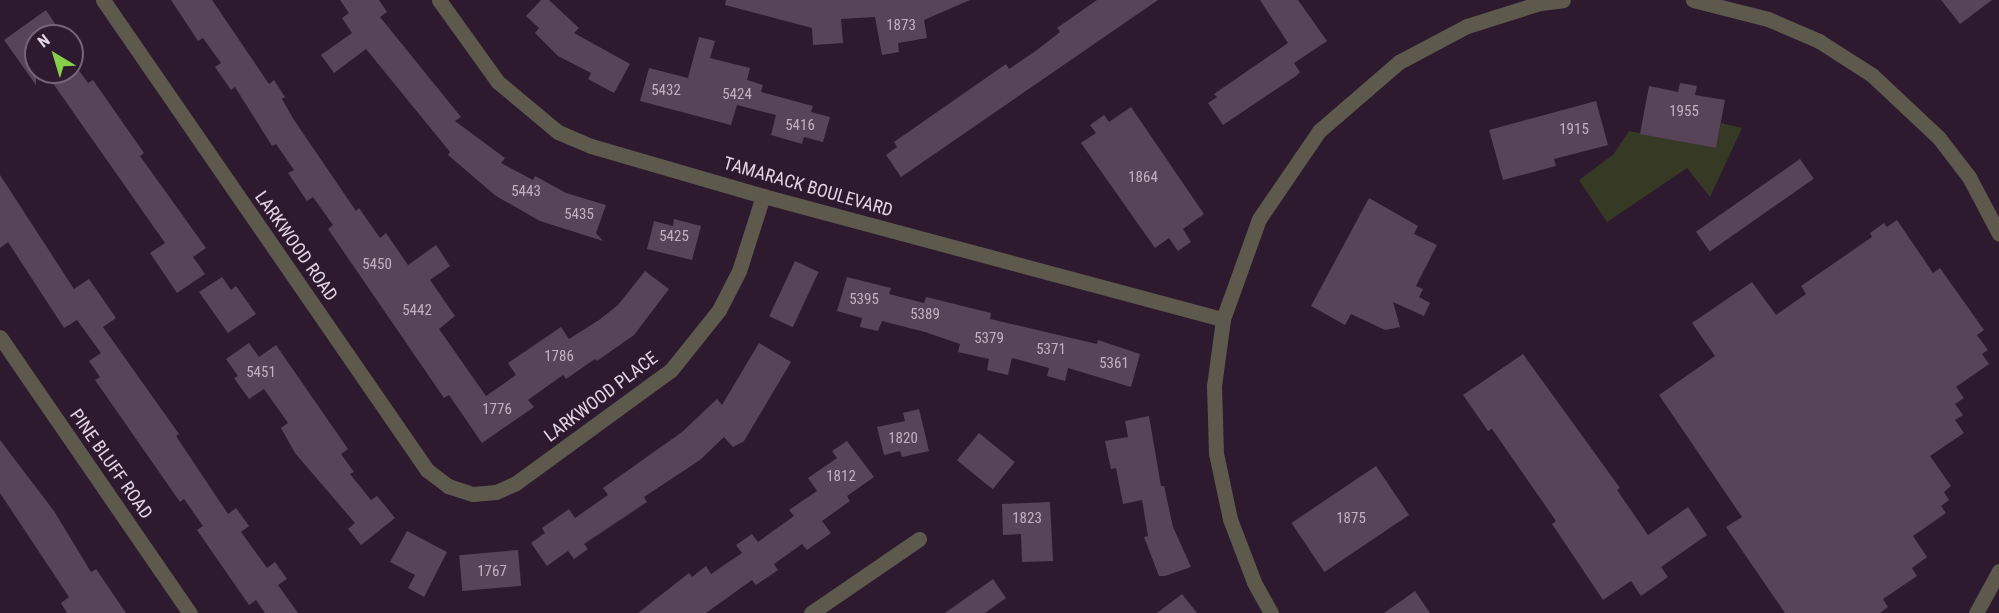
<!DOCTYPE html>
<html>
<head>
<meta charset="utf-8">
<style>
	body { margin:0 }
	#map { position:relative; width:1999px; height:613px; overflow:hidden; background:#2d1a2f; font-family:"Roboto Condensed",sans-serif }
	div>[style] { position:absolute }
	.green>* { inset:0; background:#363a25 }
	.building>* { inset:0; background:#584459; transform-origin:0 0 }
	.minor>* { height:15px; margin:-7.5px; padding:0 7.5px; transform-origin:7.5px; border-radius:7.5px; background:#5d594d }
	.tertiary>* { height:15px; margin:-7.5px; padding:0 7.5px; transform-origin:7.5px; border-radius:7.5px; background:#5d594d }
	span { translate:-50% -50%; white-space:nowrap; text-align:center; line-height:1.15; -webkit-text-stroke:6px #2d1a2f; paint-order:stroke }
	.number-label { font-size:15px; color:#c0b1c0 }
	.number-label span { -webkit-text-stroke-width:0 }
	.street-label { font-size:18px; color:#e2d5e3 }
	.north { position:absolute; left:24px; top:24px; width:60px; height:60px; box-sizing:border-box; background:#2d1a2f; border:2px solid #756577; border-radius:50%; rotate:322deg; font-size:16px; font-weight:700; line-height:24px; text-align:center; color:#e2d5e3 }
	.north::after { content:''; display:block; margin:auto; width:21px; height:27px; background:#87cf4a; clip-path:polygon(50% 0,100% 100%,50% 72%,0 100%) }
</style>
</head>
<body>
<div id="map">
	<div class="green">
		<i style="clip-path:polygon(1721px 123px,1742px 128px,1710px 197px,1687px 168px,1607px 222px,1579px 180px,1613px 155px,1629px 131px,1716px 148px)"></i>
	</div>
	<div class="building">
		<i style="clip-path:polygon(171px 0,212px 0,269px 84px,274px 80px,285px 97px,282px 99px,294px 120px,356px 211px,359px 208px,380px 238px,386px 233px,408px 265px,436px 245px,450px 266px,430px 280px,455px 316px,439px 329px,486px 396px,516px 375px,508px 363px,561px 327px,569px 339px,599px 320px,618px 305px,645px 271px,669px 289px,634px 335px,597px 361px,595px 359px,566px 379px,563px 375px,528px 400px,534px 407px,482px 443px,449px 395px,444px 398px,328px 229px,333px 225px,313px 197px,307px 201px,288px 173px,294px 170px,276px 144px,272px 146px,235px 87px,231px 90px,215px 67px,221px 63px,203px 38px,198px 41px)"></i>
		<i style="clip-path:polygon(340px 0,379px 0,387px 12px,380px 17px,461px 117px,455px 121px,505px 158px,501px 163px,533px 180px,535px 176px,566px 193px,606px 205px,596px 233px,603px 241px,540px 221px,496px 196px,448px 155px,450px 152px,366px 49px,334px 73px,321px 55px,352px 33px,342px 18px,349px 13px)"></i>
		<i style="clip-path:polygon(541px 0,549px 0,579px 28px,574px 33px,630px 64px,614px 93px,588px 79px,591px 73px,558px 56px,535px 33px,539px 28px,526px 16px)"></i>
		<i style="clip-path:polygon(726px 0,970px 0,924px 20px,927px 38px,898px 43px,899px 52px,882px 55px,875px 17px,841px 19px,843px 43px,813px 45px,812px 28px,725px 5px)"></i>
		<i style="clip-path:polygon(1097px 0,1158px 0,901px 177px,886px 155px,897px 147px,894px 142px,1006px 64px,1009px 69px,1037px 50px,1060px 32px,1057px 28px)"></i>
		<i style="clip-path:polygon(1260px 0,1298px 0,1327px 41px,1294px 63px,1300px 72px,1296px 76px,1223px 125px,1208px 103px,1217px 97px,1214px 94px,1288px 43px)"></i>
		<i style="clip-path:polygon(1941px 0,1992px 0,1960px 24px)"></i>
		<i style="clip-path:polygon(46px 10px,59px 30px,50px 36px,36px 36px,36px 85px,4px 40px)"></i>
		<i style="clip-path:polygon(699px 37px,715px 41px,710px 58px,750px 68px,747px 80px,763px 85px,761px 92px,813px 106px,811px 112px,830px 117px,823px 142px,804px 137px,802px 144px,771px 135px,776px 115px,737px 105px,731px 125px,640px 101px,649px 68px,688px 78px)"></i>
		<i style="clip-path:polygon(77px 68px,88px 83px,93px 80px,144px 153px,140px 156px,206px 248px,193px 257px,205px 274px,177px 293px,150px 253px,165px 243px,45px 72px,72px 72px)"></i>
		<i style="clip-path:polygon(1680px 83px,1697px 86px,1695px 95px,1725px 100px,1716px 148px,1640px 134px,1649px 86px,1678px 92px)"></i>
		<i style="clip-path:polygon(1596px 101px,1608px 145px,1554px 159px,1556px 166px,1503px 180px,1489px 130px)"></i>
		<i style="clip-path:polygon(1131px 107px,1204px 214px,1183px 229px,1191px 242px,1178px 251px,1169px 238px,1155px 248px,1081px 143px,1096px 133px,1090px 125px,1104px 115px,1109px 122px)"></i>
		<i style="left:1800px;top:159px;width:24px;height:127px;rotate:55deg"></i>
		<i style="clip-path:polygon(0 175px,74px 289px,89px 279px,116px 318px,103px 327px,179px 434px,176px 436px,228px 514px,236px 508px,249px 526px,241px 532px,267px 568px,275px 562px,287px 579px,278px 585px,298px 613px,265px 613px,256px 600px,249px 605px,197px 530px,203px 526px,184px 499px,180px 502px,95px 380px,100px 377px,89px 361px,101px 353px,77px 320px,64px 328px,8px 242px,0 248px)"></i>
		<i style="clip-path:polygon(1369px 198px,1418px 226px,1414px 234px,1437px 245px,1416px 286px,1423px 289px,1419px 297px,1430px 303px,1424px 316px,1393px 302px,1400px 327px,1385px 330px,1351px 314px,1345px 325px,1311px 306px)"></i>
		<i style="clip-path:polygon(674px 219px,701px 226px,692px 260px,647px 249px,654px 221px,673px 226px)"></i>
		<i style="clip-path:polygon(1897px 220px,1933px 273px,1940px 268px,1984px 330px,1977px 335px,1988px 350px,1982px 354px,1989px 364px,1956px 387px,1964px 398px,1955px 404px,1963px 415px,1955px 420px,1964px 433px,1930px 456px,1951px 486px,1944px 492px,1949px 500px,1941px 506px,1946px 513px,1913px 536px,1927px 557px,1912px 568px,1917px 576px,1883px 599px,1888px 607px,1880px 613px,1785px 613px,1726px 527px,1742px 517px,1659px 395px,1715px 356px,1692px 323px,1752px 282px,1776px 315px,1806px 294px,1801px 286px,1872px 237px,1870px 233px,1884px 223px,1887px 227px)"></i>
		<i style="left:795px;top:261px;width:26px;height:61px;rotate:25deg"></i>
		<i style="clip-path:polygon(222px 277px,231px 290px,236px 286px,256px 314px,228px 333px,199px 292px)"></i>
		<i style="clip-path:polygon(847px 277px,891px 288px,889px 294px,924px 303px,926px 297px,991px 313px,990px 319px,1097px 344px,1098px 340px,1140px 354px,1131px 387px,1068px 368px,1065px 381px,1047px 376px,1049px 368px,1012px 358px,1008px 375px,987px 370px,989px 359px,958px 352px,960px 344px,925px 332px,882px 321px,878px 331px,860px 327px,862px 318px,837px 311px)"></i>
		<i style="clip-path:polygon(249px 343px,259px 357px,276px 345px,348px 449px,341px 454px,354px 472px,350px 474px,371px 500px,377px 496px,395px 518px,361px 545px,348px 529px,355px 523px,295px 453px,281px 428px,288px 423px,264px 389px,249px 399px,234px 378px,238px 376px,226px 359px)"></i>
		<i style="clip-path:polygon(759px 343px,791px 362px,744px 441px,733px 447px,724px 437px,700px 460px,644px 497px,647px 502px,584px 544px,588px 549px,574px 559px,568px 551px,547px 566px,531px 543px,545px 533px,542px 528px,569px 509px,575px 518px,608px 495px,603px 488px,682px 432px,717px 399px,722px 405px)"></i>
		<i style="clip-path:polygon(1523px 354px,1620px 488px,1617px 490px,1648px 535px,1688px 507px,1707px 535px,1661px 567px,1668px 577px,1641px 596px,1631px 581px,1603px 600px,1552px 524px,1556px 521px,1492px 429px,1488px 431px,1463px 395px)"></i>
		<i style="clip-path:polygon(919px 409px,929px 451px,902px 457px,900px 451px,884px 455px,877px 427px,905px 421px,903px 413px)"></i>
		<i style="clip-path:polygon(1149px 416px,1161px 486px,1164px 486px,1173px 527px,1191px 567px,1165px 576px,1159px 576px,1144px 537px,1148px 536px,1142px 500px,1123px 504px,1116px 468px,1111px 469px,1105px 441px,1128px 437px,1125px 421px)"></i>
		<i style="left:979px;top:433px;width:46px;height:35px;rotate:39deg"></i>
		<i style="clip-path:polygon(0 440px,54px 511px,91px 572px,96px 569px,126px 613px,67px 613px,61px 603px,69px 597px,0 493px)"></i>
		<i style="clip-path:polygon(847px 441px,874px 477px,847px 496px,850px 501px,822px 521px,831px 533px,807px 550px,802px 544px,774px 564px,778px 570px,756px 585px,752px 580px,706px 613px,638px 613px,689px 573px,692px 577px,706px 566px,711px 574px,742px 553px,736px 545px,752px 534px,758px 542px,794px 516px,789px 510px,817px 491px,808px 478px,837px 458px,832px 451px)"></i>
		<i style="left:1376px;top:466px;width:59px;height:102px;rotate:56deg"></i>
		<i style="clip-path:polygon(1050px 502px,1053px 561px,1022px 562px,1021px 534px,1003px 535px,1002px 504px)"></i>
		<i style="clip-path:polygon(407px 531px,447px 552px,424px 597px,408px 588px,415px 575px,390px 562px)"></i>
		<i style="left:518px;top:550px;width:36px;height:59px;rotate:85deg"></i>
		<i style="clip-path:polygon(993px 579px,1006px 598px,985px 613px,945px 613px)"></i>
		<i style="clip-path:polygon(1415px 591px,1430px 613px,1384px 613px)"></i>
		<i style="clip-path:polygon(1182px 594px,1197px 613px,1157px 613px)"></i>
	</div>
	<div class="minor">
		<i style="left:103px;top:0;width:571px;rotate:55.42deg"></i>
		<i style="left:427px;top:470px;width:26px;rotate:37deg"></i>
		<i style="left:448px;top:486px;width:26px;rotate:18deg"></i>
		<i style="left:473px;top:494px;width:23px;rotate:-5deg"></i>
		<i style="left:496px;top:492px;width:22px;rotate:-24deg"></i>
		<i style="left:516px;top:483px;width:192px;rotate:-36.1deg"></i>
		<i style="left:671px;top:370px;width:77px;rotate:-51.3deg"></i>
		<i style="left:719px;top:310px;width:44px;rotate:-62.9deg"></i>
		<i style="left:739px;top:271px;width:79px;rotate:-72.3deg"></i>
		<i style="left:0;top:337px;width:335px;rotate:55.5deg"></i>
		<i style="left:811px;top:613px;width:131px;rotate:-34.4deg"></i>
	</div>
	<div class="tertiary">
		<i style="left:439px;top:0;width:101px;rotate:54.3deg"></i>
		<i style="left:498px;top:82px;width:78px;rotate:39.8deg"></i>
		<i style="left:558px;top:132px;width:36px;rotate:23deg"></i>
		<i style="left:591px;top:146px;width:179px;rotate:16.2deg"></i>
		<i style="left:763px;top:196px;width:476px;rotate:15deg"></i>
		<i style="left:1693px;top:0;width:77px;rotate:14.2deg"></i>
		<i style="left:1768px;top:19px;width:56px;rotate:23.3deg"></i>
		<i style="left:1819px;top:41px;width:63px;rotate:32.7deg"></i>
		<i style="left:1872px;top:75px;width:92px;rotate:43.2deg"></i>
		<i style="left:1939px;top:138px;width:49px;rotate:52.4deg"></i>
		<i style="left:1969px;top:177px;width:64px;rotate:62.2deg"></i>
		<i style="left:1271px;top:613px;width:35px;rotate:-119deg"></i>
		<i style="left:1254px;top:582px;width:67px;rotate:-110.9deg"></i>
		<i style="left:1230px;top:519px;width:67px;rotate:-102deg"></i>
		<i style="left:1216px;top:453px;width:67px;rotate:-91.7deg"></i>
		<i style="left:1214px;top:386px;width:68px;rotate:-82.3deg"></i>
		<i style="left:1223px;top:319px;width:106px;rotate:-70.2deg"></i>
		<i style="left:1259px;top:219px;width:107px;rotate:-55.7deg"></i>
		<i style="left:1319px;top:131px;width:106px;rotate:-40.8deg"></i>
		<i style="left:1399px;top:62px;width:77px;rotate:-27.9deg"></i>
		<i style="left:1467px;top:26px;width:77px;rotate:-17.5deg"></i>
		<i style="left:1540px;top:3px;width:23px;rotate:-7deg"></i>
		<i style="left:1976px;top:613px;width:48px;rotate:-61.3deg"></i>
	</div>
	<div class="number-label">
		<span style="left:901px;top:26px">1873</span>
		<span style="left:666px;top:91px">5432</span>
		<span style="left:737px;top:95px">5424</span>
		<span style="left:1684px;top:112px">1955</span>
		<span style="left:800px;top:126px">5416</span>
		<span style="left:1574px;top:130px">1915</span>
		<span style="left:1143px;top:178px">1864</span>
		<span style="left:526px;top:192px">5443</span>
		<span style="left:579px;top:215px">5435</span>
		<span style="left:674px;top:237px">5425</span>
		<span style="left:377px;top:265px">5450</span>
		<span style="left:864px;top:300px">5395</span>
		<span style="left:417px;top:311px">5442</span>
		<span style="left:925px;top:315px">5389</span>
		<span style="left:989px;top:339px">5379</span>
		<span style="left:1051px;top:350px">5371</span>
		<span style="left:559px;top:357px">1786</span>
		<span style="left:1114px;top:364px">5361</span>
		<span style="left:261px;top:373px">5451</span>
		<span style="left:497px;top:410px">1776</span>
		<span style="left:903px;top:439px">1820</span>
		<span style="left:841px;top:477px">1812</span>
		<span style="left:1027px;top:519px">1823</span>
		<span style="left:1351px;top:519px">1875</span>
		<span style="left:492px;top:572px">1767</span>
	</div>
	<div class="street-label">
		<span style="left:808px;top:187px;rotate:16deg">TAMARACK BOULEVARD</span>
		<span style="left:296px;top:246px;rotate:55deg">LARKWOOD ROAD</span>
		<span style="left:601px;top:397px;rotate:-37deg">LARKWOOD PLACE</span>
		<span style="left:111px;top:464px;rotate:55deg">PINE BLUFF ROAD</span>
	</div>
	<div class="north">N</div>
</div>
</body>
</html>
